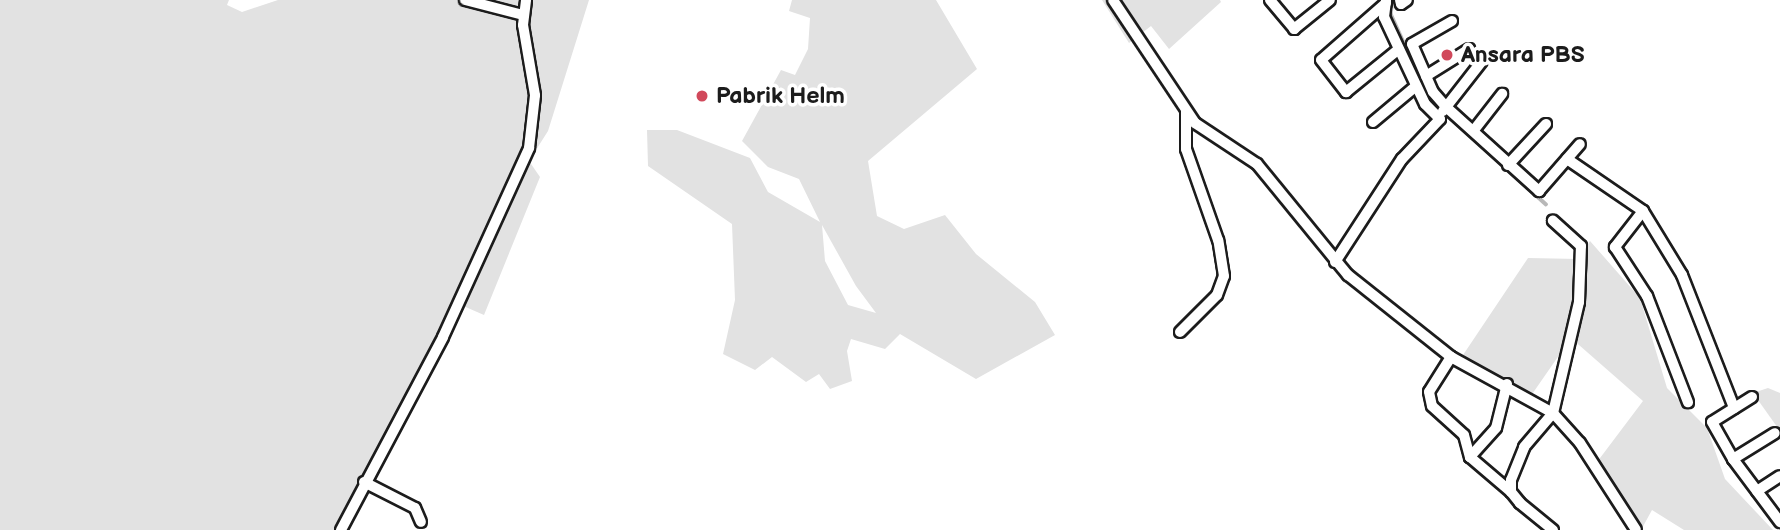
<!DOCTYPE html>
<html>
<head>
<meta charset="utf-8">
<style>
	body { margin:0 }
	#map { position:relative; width:1780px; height:530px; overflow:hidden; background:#fff; font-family:"Balsamiq Sans",sans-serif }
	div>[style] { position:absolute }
	.green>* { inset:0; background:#e2e2e2 }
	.stream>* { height:3.5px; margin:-1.75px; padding:0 1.75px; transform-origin:1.75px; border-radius:1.75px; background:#b8b8b8 }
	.roads { filter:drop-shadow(2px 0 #1c1c1c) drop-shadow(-2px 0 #1c1c1c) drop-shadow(0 2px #1c1c1c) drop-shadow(0 -2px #1c1c1c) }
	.street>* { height:10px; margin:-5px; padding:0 5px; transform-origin:5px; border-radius:5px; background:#fff }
	.dots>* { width:19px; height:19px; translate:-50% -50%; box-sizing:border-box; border:4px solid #fff; border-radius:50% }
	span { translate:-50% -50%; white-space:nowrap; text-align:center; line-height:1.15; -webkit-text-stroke:7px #fff; paint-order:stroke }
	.poi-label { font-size:23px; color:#1c1c1c; font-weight:700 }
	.left { translate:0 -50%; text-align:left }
</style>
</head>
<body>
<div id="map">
	<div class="green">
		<i style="clip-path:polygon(0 0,229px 0,227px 5px,242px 12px,278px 0,589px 0,548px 131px,529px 161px,540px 177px,484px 315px,461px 305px,414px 381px,335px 530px,0 530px)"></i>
		<i style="clip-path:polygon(evenodd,792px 0,936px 0,977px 69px,868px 161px,877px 216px,904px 229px,945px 215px,976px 254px,1035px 302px,1055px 335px,976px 379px,900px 334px,885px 349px,851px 339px,847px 351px,852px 381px,830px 389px,819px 374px,806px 382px,772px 357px,755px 370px,723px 354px,735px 300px,732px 224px,648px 166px,647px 130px,677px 130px,750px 158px,768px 192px,820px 222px,799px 179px,768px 167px,742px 141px,781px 70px,795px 75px,808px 49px,810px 18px,789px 11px,792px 0,822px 225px,856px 286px,876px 313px,848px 305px,825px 261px,822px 225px)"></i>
		<i style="clip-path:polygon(1102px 0,1220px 0,1221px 2px,1169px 49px,1151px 26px,1129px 43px)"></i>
		<i style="clip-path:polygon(1590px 241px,1640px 298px,1667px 388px,1707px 428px,1725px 479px,1773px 530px,1684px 530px,1652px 510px,1641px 530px,1633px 530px,1591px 470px,1643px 401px,1571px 338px,1528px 400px,1463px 355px,1528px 258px,1579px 259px)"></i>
		<i style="clip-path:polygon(1768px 388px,1780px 393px,1780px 431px,1753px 393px)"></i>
	</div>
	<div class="stream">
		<i style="left:1393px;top:0;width:14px;rotate:98deg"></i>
		<i style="left:1391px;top:14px;width:92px;rotate:65.7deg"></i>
		<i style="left:1429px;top:98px;width:158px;rotate:42.2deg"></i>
	</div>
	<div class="roads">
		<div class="street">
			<i style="left:465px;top:0;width:60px;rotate:14.5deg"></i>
			<i style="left:1113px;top:0;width:148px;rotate:56.3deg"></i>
			<i style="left:1195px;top:123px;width:74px;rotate:33.5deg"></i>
			<i style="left:1257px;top:164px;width:144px;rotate:50.7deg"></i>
			<i style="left:1348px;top:275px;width:132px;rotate:38.5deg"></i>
			<i style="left:1451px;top:357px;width:116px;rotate:28.8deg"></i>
			<i style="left:1553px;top:413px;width:40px;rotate:48deg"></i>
			<i style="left:1580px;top:443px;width:103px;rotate:57.2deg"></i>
			<i style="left:1270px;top:0;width:38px;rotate:50deg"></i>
			<i style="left:1294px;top:29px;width:46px;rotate:-38.9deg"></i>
			<i style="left:1400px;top:0;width:4px;rotate:76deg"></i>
			<i style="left:1401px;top:4px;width:7px;rotate:-34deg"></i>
			<i style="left:1386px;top:3px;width:86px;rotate:138.8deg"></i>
			<i style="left:1321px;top:60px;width:41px;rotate:52deg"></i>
			<i style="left:1346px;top:92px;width:68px;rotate:-39.1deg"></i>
			<i style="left:1452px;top:21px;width:46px;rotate:150.1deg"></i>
			<i style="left:1412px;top:44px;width:52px;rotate:66.4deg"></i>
			<i style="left:1433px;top:92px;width:18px;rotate:49deg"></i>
			<i style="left:1445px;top:106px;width:127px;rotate:42.1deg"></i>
			<i style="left:1539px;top:191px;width:62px;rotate:-48.9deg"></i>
			<i style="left:1426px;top:76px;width:51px;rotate:-32.1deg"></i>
			<i style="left:1443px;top:111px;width:63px;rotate:-52deg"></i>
			<i style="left:1373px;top:122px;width:56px;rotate:-39.9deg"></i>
			<i style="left:1474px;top:130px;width:46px;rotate:-52.1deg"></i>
			<i style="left:1567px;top:159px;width:92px;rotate:34.4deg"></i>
			<i style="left:1643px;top:211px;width:75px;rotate:58.6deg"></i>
			<i style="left:1682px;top:275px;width:143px;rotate:68.6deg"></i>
			<i style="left:1508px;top:165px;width:56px;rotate:-47.2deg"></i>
			<i style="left:1643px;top:211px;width:46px;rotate:127.9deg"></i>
			<i style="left:1615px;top:247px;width:59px;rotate:56.9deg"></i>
			<i style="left:1647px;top:296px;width:114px;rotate:68.9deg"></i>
			<i style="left:1335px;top:262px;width:123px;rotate:-57deg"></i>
			<i style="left:1402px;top:159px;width:55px;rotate:-46.5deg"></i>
			<i style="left:1440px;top:119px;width:21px;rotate:-135deg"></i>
			<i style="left:1425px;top:104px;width:96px;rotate:-115.2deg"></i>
			<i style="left:1384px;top:17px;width:17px;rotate:-83deg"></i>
			<i style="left:1180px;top:332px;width:52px;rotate:-45deg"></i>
			<i style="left:1217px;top:295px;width:20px;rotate:-70deg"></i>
			<i style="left:1224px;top:276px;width:36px;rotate:-99deg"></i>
			<i style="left:1218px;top:240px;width:96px;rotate:-109.4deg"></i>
			<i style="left:1186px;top:149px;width:38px;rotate:-90deg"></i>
			<i style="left:1451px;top:357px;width:41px;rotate:122.2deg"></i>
			<i style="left:1429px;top:392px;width:14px;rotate:78deg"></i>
			<i style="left:1432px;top:406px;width:43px;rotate:42.2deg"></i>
			<i style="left:1464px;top:435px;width:23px;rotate:75deg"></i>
			<i style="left:1507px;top:384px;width:45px;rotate:104deg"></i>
			<i style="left:1496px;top:428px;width:39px;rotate:132deg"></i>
			<i style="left:1470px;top:457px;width:54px;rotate:40.5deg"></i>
			<i style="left:1752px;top:397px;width:47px;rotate:148deg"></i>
			<i style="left:1712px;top:422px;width:43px;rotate:60.4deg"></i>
			<i style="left:1733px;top:459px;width:79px;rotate:53.3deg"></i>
			<i style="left:1733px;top:459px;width:49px;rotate:-31.8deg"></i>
			<i style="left:364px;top:482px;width:57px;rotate:27deg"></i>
			<i style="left:415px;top:508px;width:15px;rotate:67deg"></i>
			<i style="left:1757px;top:491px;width:27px;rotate:-33deg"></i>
			<i style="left:341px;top:530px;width:218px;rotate:-62.1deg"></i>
			<i style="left:443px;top:337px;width:208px;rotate:-65.5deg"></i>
			<i style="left:529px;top:148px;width:53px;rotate:-83.5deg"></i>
			<i style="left:535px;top:95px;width:71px;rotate:-99.7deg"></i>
			<i style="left:523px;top:25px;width:25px;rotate:-83deg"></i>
			<i style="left:1553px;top:530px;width:43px;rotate:-140.7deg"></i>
			<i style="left:1520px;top:503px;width:14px;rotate:-129deg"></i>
			<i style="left:1511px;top:492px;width:12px;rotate:-90deg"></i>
			<i style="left:1511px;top:480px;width:35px;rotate:-68deg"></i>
			<i style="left:1524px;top:447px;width:45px;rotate:-49.5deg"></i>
			<i style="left:1553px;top:413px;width:114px;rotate:-76.8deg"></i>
			<i style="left:1579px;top:302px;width:56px;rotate:-88deg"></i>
			<i style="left:1581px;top:246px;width:38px;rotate:-138deg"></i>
		</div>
	</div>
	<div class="dots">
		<i style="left:1447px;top:55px;background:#d1495b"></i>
		<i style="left:702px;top:96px;background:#d1495b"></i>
	</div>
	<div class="poi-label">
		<span class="left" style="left:1461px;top:55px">Ansara PBS</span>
		<span class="left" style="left:716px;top:96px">Pabrik Helm</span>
	</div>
</div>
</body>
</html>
